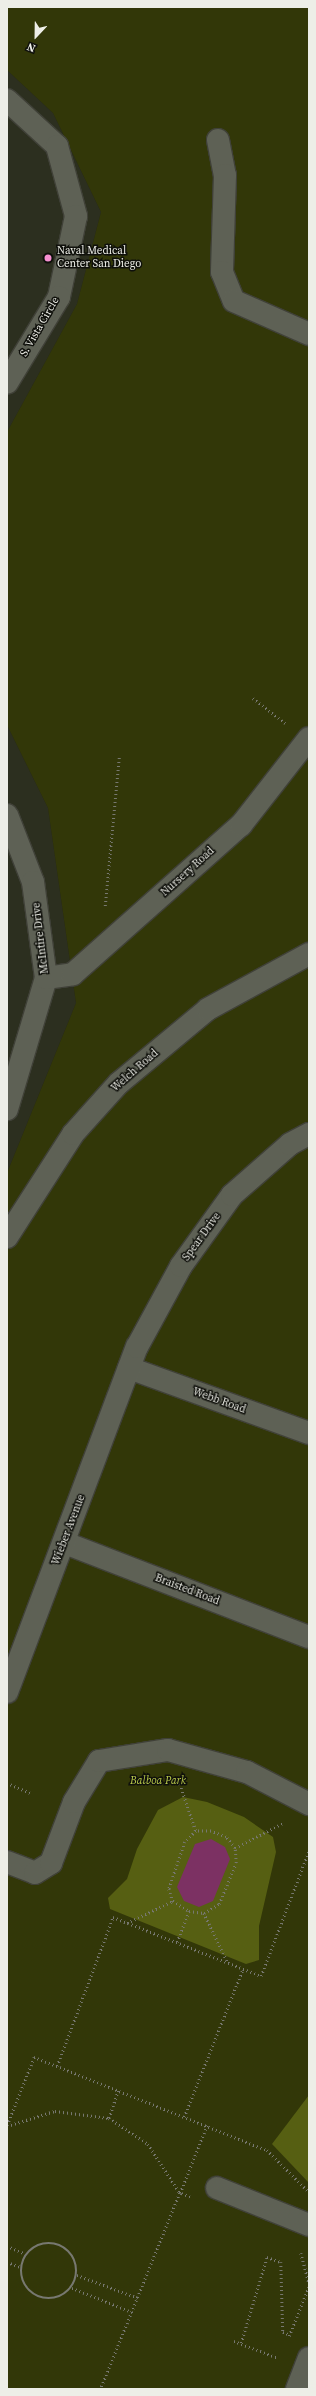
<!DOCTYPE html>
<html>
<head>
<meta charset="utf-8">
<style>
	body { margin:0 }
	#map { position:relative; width:316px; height:2396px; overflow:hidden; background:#25271d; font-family:"Source Serif 4",serif }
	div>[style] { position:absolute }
	.built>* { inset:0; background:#2c2f1f }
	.green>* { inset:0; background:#323708 }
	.forest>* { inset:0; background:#565f12 }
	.water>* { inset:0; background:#7c3163 }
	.path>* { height:2.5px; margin-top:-1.25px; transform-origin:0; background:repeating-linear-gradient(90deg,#777870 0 1px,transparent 0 4px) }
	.path>.ring { margin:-1.25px; padding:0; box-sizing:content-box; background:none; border:2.5px solid #777870; border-radius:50% }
	.roads { filter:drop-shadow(1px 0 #404138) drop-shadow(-1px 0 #404138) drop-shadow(0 1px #404138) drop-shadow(0 -1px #404138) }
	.minor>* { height:22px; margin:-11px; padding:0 11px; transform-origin:11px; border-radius:11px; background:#5e6155 }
	.dots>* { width:11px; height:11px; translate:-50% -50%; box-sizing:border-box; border:2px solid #0f100b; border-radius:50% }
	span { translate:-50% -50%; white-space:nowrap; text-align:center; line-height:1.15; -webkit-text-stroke:3px #0f100b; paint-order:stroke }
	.poi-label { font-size:11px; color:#edeee7 }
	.left { translate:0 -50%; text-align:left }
	.street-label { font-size:11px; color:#edeee7 }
	.park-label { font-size:11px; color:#b9ca4b; font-style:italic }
	.frame { position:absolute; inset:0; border:8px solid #edeee7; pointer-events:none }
	.north { position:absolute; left:16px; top:16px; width:40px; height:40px; -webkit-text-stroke:3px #0f100b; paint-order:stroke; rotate:202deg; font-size:11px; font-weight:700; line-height:16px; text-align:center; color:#edeee7 }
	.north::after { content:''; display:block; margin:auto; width:14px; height:18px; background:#edeee7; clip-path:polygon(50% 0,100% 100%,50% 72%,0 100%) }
</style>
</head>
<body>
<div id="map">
	<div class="built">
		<i style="clip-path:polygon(7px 70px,53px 113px,101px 212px,77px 304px,7px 432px)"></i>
		<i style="clip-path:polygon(7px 725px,48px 808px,76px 1003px,7px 1173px)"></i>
	</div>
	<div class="green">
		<i style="clip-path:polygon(7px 7px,309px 7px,309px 2389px,7px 2389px,7px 1173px,76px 1003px,48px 808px,7px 725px,7px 432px,77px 304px,101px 212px,53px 113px,7px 70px)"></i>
	</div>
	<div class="forest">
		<i style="clip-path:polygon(183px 1797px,207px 1802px,244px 1817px,273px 1837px,276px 1852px,259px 1926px,259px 1960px,246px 1964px,110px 1909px,108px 1898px,127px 1879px,137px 1849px,158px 1810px)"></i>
		<i style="clip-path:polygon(309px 2095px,309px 2183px,272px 2144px)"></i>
	</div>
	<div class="water">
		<i style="clip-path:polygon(211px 1839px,225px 1847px,230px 1859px,213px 1901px,199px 1907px,184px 1901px,177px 1887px,195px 1844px)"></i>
	</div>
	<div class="path">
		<i style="left:253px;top:698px;width:41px;rotate:38deg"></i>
		<i style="left:105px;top:906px;width:150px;rotate:-84.6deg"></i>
		<i style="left:7px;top:1783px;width:25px;rotate:23deg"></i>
		<i style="left:180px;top:1784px;width:50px;rotate:71.2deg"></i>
		<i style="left:235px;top:1848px;width:54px;rotate:-27.5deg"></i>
		<i style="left:204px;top:1913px;width:55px;rotate:64.4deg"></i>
		<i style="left:127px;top:1923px;width:51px;rotate:-25.6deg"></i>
		<i style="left:177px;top:1942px;width:33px;rotate:-69deg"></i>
		<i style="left:189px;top:1911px;width:15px;rotate:8deg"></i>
		<i style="left:204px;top:1913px;width:17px;rotate:-31deg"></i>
		<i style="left:219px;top:1904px;width:44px;rotate:-67.5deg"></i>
		<i style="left:236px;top:1863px;width:15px;rotate:-94deg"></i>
		<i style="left:235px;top:1848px;width:14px;rotate:-129deg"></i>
		<i style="left:226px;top:1837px;width:16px;rotate:-158deg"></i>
		<i style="left:211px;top:1831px;width:15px;rotate:180deg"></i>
		<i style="left:196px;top:1831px;width:16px;rotate:135deg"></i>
		<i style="left:185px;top:1842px;width:50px;rotate:108.8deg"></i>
		<i style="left:169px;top:1889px;width:13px;rotate:72deg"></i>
		<i style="left:173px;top:1901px;width:19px;rotate:32deg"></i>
		<i style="left:57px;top:2066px;width:159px;rotate:-69.4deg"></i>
		<i style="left:113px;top:1917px;width:159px;rotate:21.7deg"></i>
		<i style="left:261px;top:1976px;width:135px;rotate:-69.1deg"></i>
		<i style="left:184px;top:2117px;width:159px;rotate:-68.3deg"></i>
		<i style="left:109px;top:2118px;width:29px;rotate:-72deg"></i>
		<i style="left:7px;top:2125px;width:73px;rotate:-68.3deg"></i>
		<i style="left:34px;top:2057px;width:251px;rotate:21.8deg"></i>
		<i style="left:267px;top:2150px;width:59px;rotate:45deg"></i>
		<i style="left:7px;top:2126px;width:50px;rotate:-17.4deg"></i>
		<i style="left:55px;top:2111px;width:54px;rotate:7.4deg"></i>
		<i style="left:109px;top:2118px;width:47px;rotate:33.7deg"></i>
		<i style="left:148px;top:2144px;width:59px;rotate:56.9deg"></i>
		<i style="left:180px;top:2193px;width:211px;rotate:112deg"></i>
		<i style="left:190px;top:2197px;width:11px;rotate:-158deg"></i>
		<i style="left:180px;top:2193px;width:73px;rotate:-68.3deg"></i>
		<i class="ring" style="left:21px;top:2243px;width:53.5px;height:53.5px"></i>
		<i style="left:7px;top:2246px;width:21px;rotate:23deg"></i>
		<i style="left:301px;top:2253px;width:30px;rotate:75deg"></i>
		<i style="left:7px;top:2262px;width:15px;rotate:20deg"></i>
		<i style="left:77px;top:2275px;width:65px;rotate:20.7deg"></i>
		<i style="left:72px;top:2288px;width:65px;rotate:21.8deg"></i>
		<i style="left:289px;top:2336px;width:54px;rotate:-68.2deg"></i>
		<i style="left:234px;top:2341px;width:47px;rotate:21.1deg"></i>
		<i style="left:241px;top:2343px;width:90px;rotate:-73.2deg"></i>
		<i style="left:267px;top:2257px;width:15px;rotate:20deg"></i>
		<i style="left:281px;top:2262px;width:70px;rotate:88.4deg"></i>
		<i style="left:283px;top:2332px;width:8px;rotate:23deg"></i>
	</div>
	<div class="roads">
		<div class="minor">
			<i style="left:7px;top:100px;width:68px;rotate:42.6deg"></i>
			<i style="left:57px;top:146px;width:73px;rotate:74.8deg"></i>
			<i style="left:76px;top:216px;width:83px;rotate:101.9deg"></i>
			<i style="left:59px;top:297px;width:100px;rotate:121.2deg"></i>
			<i style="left:218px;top:140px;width:36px;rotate:79deg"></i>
			<i style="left:225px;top:175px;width:97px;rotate:91.8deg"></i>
			<i style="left:222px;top:272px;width:31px;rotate:68deg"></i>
			<i style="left:234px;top:301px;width:82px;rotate:23.7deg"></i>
			<i style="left:7px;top:815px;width:72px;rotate:68.8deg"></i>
			<i style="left:33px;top:882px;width:97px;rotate:82.3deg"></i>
			<i style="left:46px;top:978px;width:137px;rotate:106.6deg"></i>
			<i style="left:46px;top:978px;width:27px;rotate:-8deg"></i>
			<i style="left:73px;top:974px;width:225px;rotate:-41.6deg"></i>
			<i style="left:241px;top:825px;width:110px;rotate:-52deg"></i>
			<i style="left:7px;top:1237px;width:122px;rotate:-57.3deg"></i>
			<i style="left:73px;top:1134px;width:69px;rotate:-48deg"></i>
			<i style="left:119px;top:1083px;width:116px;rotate:-39.7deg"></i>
			<i style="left:208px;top:1009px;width:115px;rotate:-28.6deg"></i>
			<i style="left:129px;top:1368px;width:191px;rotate:19.9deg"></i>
			<i style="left:65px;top:1543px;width:261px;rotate:21.1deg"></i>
			<i style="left:7px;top:1692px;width:369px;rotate:-69.4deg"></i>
			<i style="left:137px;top:1347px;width:92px;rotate:-61.5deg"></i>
			<i style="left:181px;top:1266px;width:87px;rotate:-54.3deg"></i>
			<i style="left:232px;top:1195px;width:77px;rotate:-41.3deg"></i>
			<i style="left:290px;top:1144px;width:21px;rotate:-28deg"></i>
			<i style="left:7px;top:1862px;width:30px;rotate:21deg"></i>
			<i style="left:35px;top:1873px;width:19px;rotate:-32deg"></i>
			<i style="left:51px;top:1863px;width:65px;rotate:-69.3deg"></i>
			<i style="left:74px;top:1802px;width:48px;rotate:-58.6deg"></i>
			<i style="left:99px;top:1761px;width:70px;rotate:-9.1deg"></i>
			<i style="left:168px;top:1750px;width:82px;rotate:15.6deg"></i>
			<i style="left:247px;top:1772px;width:70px;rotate:27.3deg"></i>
			<i style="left:217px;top:2188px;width:99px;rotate:21.9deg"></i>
			<i style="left:297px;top:2389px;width:33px;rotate:-69deg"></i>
		</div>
	</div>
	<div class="dots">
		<i style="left:48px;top:258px;background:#f690d0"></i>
	</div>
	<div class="poi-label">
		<span class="left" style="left:57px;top:258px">Naval Medical<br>Center San Diego</span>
	</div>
	<div class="street-label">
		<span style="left:40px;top:327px;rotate:-60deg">S. Vista Circle</span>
		<span style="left:188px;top:872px;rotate:-42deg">Nursery Road</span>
		<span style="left:41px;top:938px;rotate:-97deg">McIntire Drive</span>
		<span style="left:135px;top:1071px;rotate:-41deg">Welch Road</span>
		<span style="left:202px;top:1237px;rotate:-54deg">Spear Drive</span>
		<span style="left:219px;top:1401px;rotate:20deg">Webb Road</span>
		<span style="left:69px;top:1530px;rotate:-69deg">Wieber Avenue</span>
		<span style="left:187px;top:1590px;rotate:21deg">Braisted Road</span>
	</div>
	<div class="park-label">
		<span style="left:158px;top:1781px">Balboa Park</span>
	</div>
	<div class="frame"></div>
	<div class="north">N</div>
</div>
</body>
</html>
